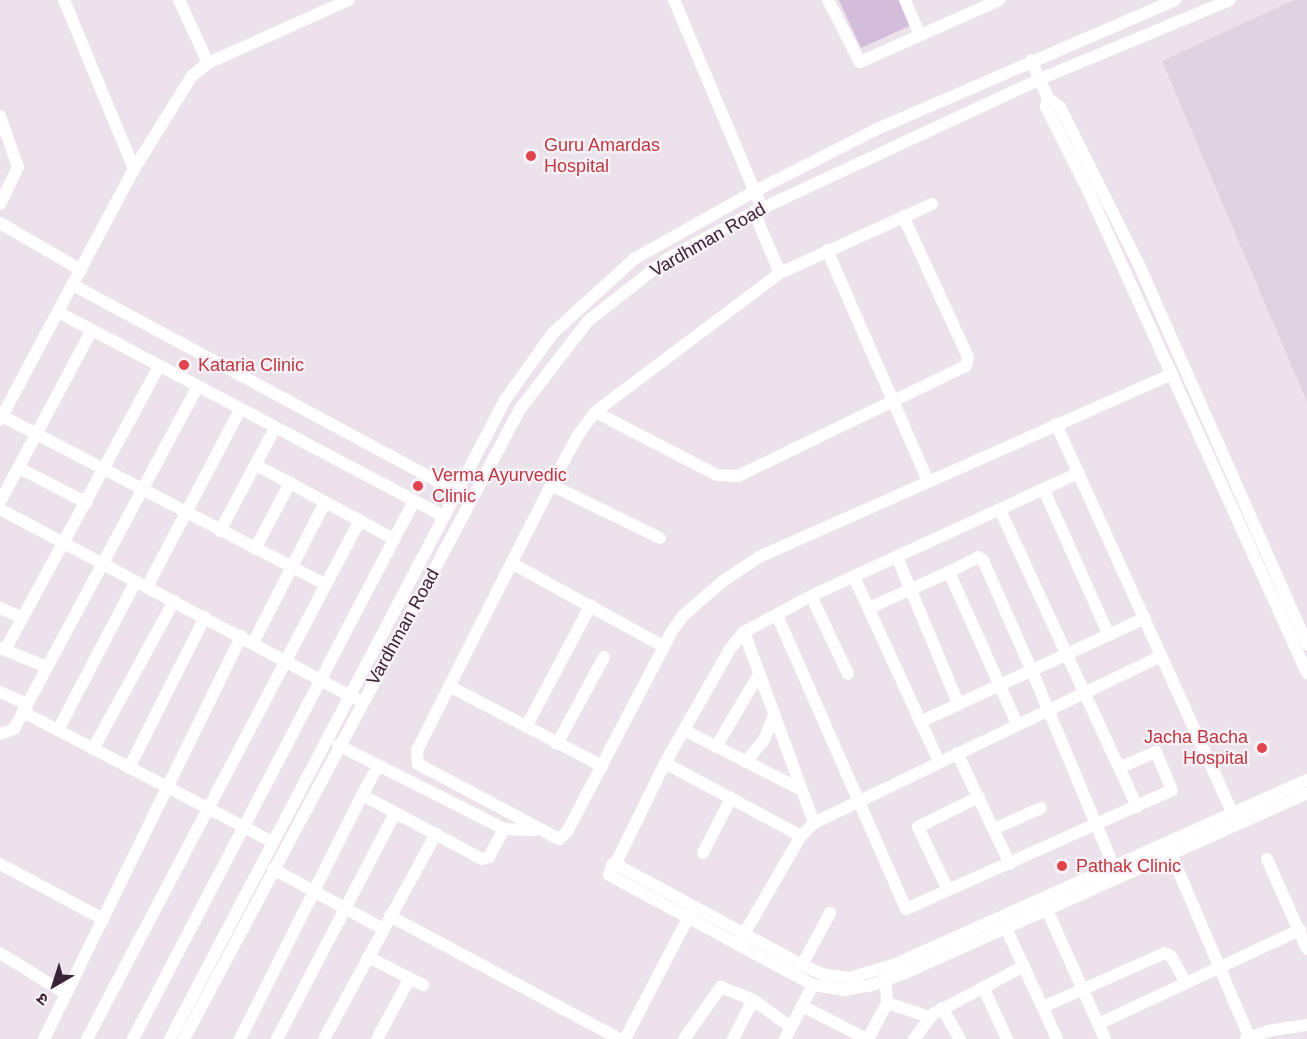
<!DOCTYPE html>
<html>
<head>
<meta charset="utf-8">
<style>
	body { margin:0 }
	#map { position:relative; width:1307px; height:1039px; overflow:hidden; background:#ebe2eb; font-family:Helvetica,"Noto Sans Devanagari",sans-serif }
	div>[style] { position:absolute }
	.built>* { inset:0; background:#dfd3df }
	.green>* { inset:0; background:#d4bcdb }
	.minor>* { height:12px; margin:-6px; padding:0 6px; transform-origin:6px; border-radius:6px; background:#fff }
	.dots>* { width:16px; height:16px; translate:-50% -50%; box-sizing:border-box; border:3px solid #f8f2f8; border-radius:50% }
	span { translate:-50% -50%; white-space:nowrap; text-align:center; line-height:1.15; -webkit-text-stroke:4.5px #f8f2f8; paint-order:stroke }
	.health-label { font-size:18px; color:#be3a42 }
	.left { translate:0 -50%; text-align:left }
	.right { translate:-100% -50%; text-align:right }
	.street-label { font-size:18px; color:#3b2336 }
	.north { position:absolute; left:24px; top:955px; width:60px; height:60px; -webkit-text-stroke:4px #f8f2f8; paint-order:stroke; rotate:219deg; font-size:16px; font-weight:700; line-height:24px; text-align:center; color:#3b2336 }
	.north::after { content:''; display:block; margin:auto; width:21px; height:27px; background:#3b2336; clip-path:polygon(50% 0,100% 100%,50% 72%,0 100%) }
</style>
</head>
<body>
<div id="map">
	<div class="built">
		<i style="clip-path:polygon(1294px 0,1307px 0,1307px 402px,1162px 61px)"></i>
	</div>
	<div class="green">
		<i style="clip-path:polygon(839px 0,906px 0,916px 23px,861px 48px)"></i>
	</div>
	<div class="minor">
		<i style="left:64px;top:0;width:183px;rotate:67.5deg"></i>
		<i style="left:179px;top:0;width:69px;rotate:65.3deg"></i>
		<i style="left:674px;top:0;width:226px;rotate:67.1deg"></i>
		<i style="left:828px;top:0;width:70px;rotate:62.7deg"></i>
		<i style="left:860px;top:62px;width:152px;rotate:-24deg"></i>
		<i style="left:905px;top:0;width:38px;rotate:67deg"></i>
		<i style="left:1031px;top:60px;width:42px;rotate:65.9deg"></i>
		<i style="left:1048px;top:98px;width:9px;rotate:103deg"></i>
		<i style="left:1046px;top:107px;width:91px;rotate:63.2deg"></i>
		<i style="left:1087px;top:188px;width:533px;rotate:65.6deg"></i>
		<i style="left:1048px;top:98px;width:15px;rotate:37deg"></i>
		<i style="left:1060px;top:107px;width:177px;rotate:63.4deg"></i>
		<i style="left:1139px;top:265px;width:415px;rotate:66.1deg"></i>
		<i style="left:0;top:116px;width:54px;rotate:70.6deg"></i>
		<i style="left:18px;top:167px;width:41px;rotate:115.9deg"></i>
		<i style="left:932px;top:204px;width:167px;rotate:155.6deg"></i>
		<i style="left:780px;top:273px;width:231px;rotate:143.1deg"></i>
		<i style="left:595px;top:412px;width:31px;rotate:126deg"></i>
		<i style="left:577px;top:437px;width:55px;rotate:118.4deg"></i>
		<i style="left:551px;top:485px;width:297px;rotate:116.8deg"></i>
		<i style="left:417px;top:750px;width:14px;rotate:86deg"></i>
		<i style="left:418px;top:764px;width:160px;rotate:28deg"></i>
		<i style="left:559px;top:839px;width:11px;rotate:-41deg"></i>
		<i style="left:567px;top:832px;width:227px;rotate:-62.4deg"></i>
		<i style="left:672px;top:631px;width:21px;rotate:-53deg"></i>
		<i style="left:685px;top:614px;width:50px;rotate:-41deg"></i>
		<i style="left:723px;top:581px;width:43px;rotate:-33.7deg"></i>
		<i style="left:759px;top:557px;width:452px;rotate:-23.9deg"></i>
		<i style="left:754px;top:212px;width:66px;rotate:66.9deg"></i>
		<i style="left:0;top:223px;width:94px;rotate:30.1deg"></i>
		<i style="left:827px;top:250px;width:252px;rotate:66.4deg"></i>
		<i style="left:73px;top:285px;width:453px;rotate:28.3deg"></i>
		<i style="left:58px;top:312px;width:436px;rotate:27.9deg"></i>
		<i style="left:595px;top:412px;width:137px;rotate:27.3deg"></i>
		<i style="left:717px;top:475px;width:21px;rotate:3deg"></i>
		<i style="left:738px;top:476px;width:253px;rotate:-25.8deg"></i>
		<i style="left:966px;top:366px;width:9px;rotate:-77deg"></i>
		<i style="left:968px;top:357px;width:155px;rotate:-114.7deg"></i>
		<i style="left:2px;top:416px;width:365px;rotate:27.5deg"></i>
		<i style="left:0;top:420px;width:285px;rotate:-61.9deg"></i>
		<i style="left:134px;top:169px;width:110px;rotate:-58.1deg"></i>
		<i style="left:192px;top:76px;width:21px;rotate:-39deg"></i>
		<i style="left:208px;top:63px;width:154px;rotate:-24.1deg"></i>
		<i style="left:1056px;top:424px;width:428px;rotate:65.6deg"></i>
		<i style="left:256px;top:465px;width:157px;rotate:28.2deg"></i>
		<i style="left:19px;top:468px;width:76px;rotate:27.2deg"></i>
		<i style="left:551px;top:485px;width:121px;rotate:25.9deg"></i>
		<i style="left:1044px;top:490px;width:159px;rotate:65.9deg"></i>
		<i style="left:0;top:502px;width:195px;rotate:-61.9deg"></i>
		<i style="left:0;top:509px;width:404px;rotate:28.1deg"></i>
		<i style="left:1000px;top:510px;width:327px;rotate:65.2deg"></i>
		<i style="left:220px;top:531px;width:117px;rotate:-61.9deg"></i>
		<i style="left:255px;top:549px;width:75px;rotate:-62.1deg"></i>
		<i style="left:897px;top:557px;width:160px;rotate:67.3deg"></i>
		<i style="left:513px;top:564px;width:171px;rotate:28.7deg"></i>
		<i style="left:854px;top:577px;width:204px;rotate:65.3deg"></i>
		<i style="left:147px;top:587px;width:200px;rotate:-62.3deg"></i>
		<i style="left:811px;top:596px;width:86px;rotate:64.6deg"></i>
		<i style="left:0;top:608px;width:25px;rotate:23deg"></i>
		<i style="left:869px;top:608px;width:88px;rotate:-24.2deg"></i>
		<i style="left:777px;top:615px;width:321px;rotate:66.3deg"></i>
		<i style="left:906px;top:909px;width:291px;rotate:-24.1deg"></i>
		<i style="left:1172px;top:790px;width:41px;rotate:-112.8deg"></i>
		<i style="left:1156px;top:752px;width:38px;rotate:157deg"></i>
		<i style="left:253px;top:643px;width:158px;rotate:-62.9deg"></i>
		<i style="left:0;top:648px;width:51px;rotate:22deg"></i>
		<i style="left:5px;top:650px;width:323px;rotate:-61.5deg"></i>
		<i style="left:449px;top:686px;width:173px;rotate:27.6deg"></i>
		<i style="left:0;top:692px;width:30px;rotate:24deg"></i>
		<i style="left:23px;top:712px;width:282px;rotate:27.5deg"></i>
		<i style="left:920px;top:722px;width:248px;rotate:-24.8deg"></i>
		<i style="left:1017px;top:724px;width:167px;rotate:-114.1deg"></i>
		<i style="left:949px;top:572px;width:33px;rotate:-27deg"></i>
		<i style="left:978px;top:557px;width:6px;rotate:31deg"></i>
		<i style="left:983px;top:560px;width:121px;rotate:66.2deg"></i>
		<i style="left:1032px;top:671px;width:220px;rotate:67.3deg"></i>
		<i style="left:526px;top:727px;width:138px;rotate:-62deg"></i>
		<i style="left:58px;top:730px;width:168px;rotate:-62.4deg"></i>
		<i style="left:684px;top:730px;width:130px;rotate:27deg"></i>
		<i style="left:0;top:734px;width:15px;rotate:-20deg"></i>
		<i style="left:14px;top:729px;width:388px;rotate:-61.8deg"></i>
		<i style="left:557px;top:744px;width:99px;rotate:-61.6deg"></i>
		<i style="left:338px;top:745px;width:186px;rotate:26.8deg"></i>
		<i style="left:504px;top:829px;width:31px;rotate:2deg"></i>
		<i style="left:716px;top:747px;width:85px;rotate:-59.5deg"></i>
		<i style="left:93px;top:749px;width:169px;rotate:-61.3deg"></i>
		<i style="left:957px;top:753px;width:123px;rotate:64.5deg"></i>
		<i style="left:746px;top:762px;width:28px;rotate:-51deg"></i>
		<i style="left:764px;top:740px;width:27px;rotate:-68deg"></i>
		<i style="left:665px;top:763px;width:154px;rotate:28.2deg"></i>
		<i style="left:129px;top:768px;width:169px;rotate:-63.3deg"></i>
		<i style="left:1307px;top:780px;width:450px;rotate:155.9deg"></i>
		<i style="left:896px;top:964px;width:49px;rotate:163.4deg"></i>
		<i style="left:849px;top:978px;width:27px;rotate:-172deg"></i>
		<i style="left:822px;top:974px;width:22px;rotate:-156deg"></i>
		<i style="left:802px;top:965px;width:210px;rotate:-151.6deg"></i>
		<i style="left:617px;top:865px;width:5px;rotate:180deg"></i>
		<i style="left:612px;top:865px;width:10px;rotate:107deg"></i>
		<i style="left:609px;top:875px;width:232px;rotate:28.3deg"></i>
		<i style="left:813px;top:985px;width:30px;rotate:9deg"></i>
		<i style="left:843px;top:990px;width:26px;rotate:-9deg"></i>
		<i style="left:869px;top:986px;width:38px;rotate:-20deg"></i>
		<i style="left:905px;top:973px;width:440px;rotate:-24.1deg"></i>
		<i style="left:362px;top:795px;width:33px;rotate:-61deg"></i>
		<i style="left:814px;top:823px;width:203px;rotate:-110.1deg"></i>
		<i style="left:744px;top:632px;width:76px;rotate:-28.2deg"></i>
		<i style="left:811px;top:596px;width:295px;rotate:-24.7deg"></i>
		<i style="left:994px;top:829px;width:51px;rotate:-24.1deg"></i>
		<i style="left:703px;top:853px;width:62px;rotate:-63deg"></i>
		<i style="left:1172px;top:856px;width:199px;rotate:66.9deg"></i>
		<i style="left:1267px;top:859px;width:98px;rotate:66deg"></i>
		<i style="left:0;top:864px;width:117px;rotate:28.1deg"></i>
		<i style="left:615px;top:865px;width:114px;rotate:-63.9deg"></i>
		<i style="left:665px;top:763px;width:131px;rotate:-60.3deg"></i>
		<i style="left:730px;top:649px;width:22px;rotate:-51deg"></i>
		<i style="left:273px;top:869px;width:125px;rotate:28.6deg"></i>
		<i style="left:948px;top:890px;width:70px;rotate:-115.5deg"></i>
		<i style="left:918px;top:827px;width:68px;rotate:-26.2deg"></i>
		<i style="left:1047px;top:910px;width:141px;rotate:65.8deg"></i>
		<i style="left:390px;top:916px;width:260px;rotate:28.2deg"></i>
		<i style="left:1006px;top:928px;width:122px;rotate:65.3deg"></i>
		<i style="left:741px;top:939px;width:119px;rotate:-59.8deg"></i>
		<i style="left:801px;top:836px;width:18px;rotate:-45deg"></i>
		<i style="left:814px;top:823px;width:385px;rotate:-25.7deg"></i>
		<i style="left:0;top:953px;width:78px;rotate:31.8deg"></i>
		<i style="left:368px;top:957px;width:62px;rotate:27deg"></i>
		<i style="left:802px;top:965px;width:59px;rotate:-61.7deg"></i>
		<i style="left:983px;top:987px;width:57px;rotate:65.2deg"></i>
		<i style="left:887px;top:1003px;width:45px;rotate:18deg"></i>
		<i style="left:802px;top:1006px;width:73px;rotate:26.9deg"></i>
		<i style="left:1043px;top:1007px;width:133px;rotate:-23.9deg"></i>
		<i style="left:1165px;top:953px;width:7px;rotate:27deg"></i>
		<i style="left:1171px;top:956px;width:31px;rotate:61deg"></i>
		<i style="left:942px;top:1008px;width:36px;rotate:60deg"></i>
		<i style="left:1098px;top:1024px;width:223px;rotate:-25deg"></i>
		<i style="left:44px;top:1039px;width:449px;rotate:-63.9deg"></i>
		<i style="left:87px;top:1039px;width:586px;rotate:-62.26deg"></i>
		<i style="left:133px;top:1039px;width:607px;rotate:-62.42deg"></i>
		<i style="left:170px;top:1039px;width:721px;rotate:-62.33deg"></i>
		<i style="left:505px;top:400px;width:82px;rotate:-54.4deg"></i>
		<i style="left:553px;top:333px;width:110px;rotate:-42.4deg"></i>
		<i style="left:634px;top:259px;width:139px;rotate:-29.3deg"></i>
		<i style="left:755px;top:191px;width:137px;rotate:-26.9deg"></i>
		<i style="left:877px;top:129px;width:325px;rotate:-23.4deg"></i>
		<i style="left:184px;top:1039px;width:714px;rotate:-61.93deg"></i>
		<i style="left:520px;top:409px;width:111px;rotate:-52.3deg"></i>
		<i style="left:588px;top:321px;width:100px;rotate:-38.1deg"></i>
		<i style="left:667px;top:259px;width:99px;rotate:-28.4deg"></i>
		<i style="left:754px;top:212px;width:321px;rotate:-24.9deg"></i>
		<i style="left:1045px;top:77px;width:200px;rotate:-22.6deg"></i>
		<i style="left:240px;top:1039px;width:273px;rotate:-63.4deg"></i>
		<i style="left:362px;top:795px;width:136px;rotate:28.1deg"></i>
		<i style="left:482px;top:859px;width:7px;rotate:-16deg"></i>
		<i style="left:489px;top:857px;width:32px;rotate:-62deg"></i>
		<i style="left:277px;top:1039px;width:255px;rotate:-62.4deg"></i>
		<i style="left:324px;top:1039px;width:234px;rotate:-61.4deg"></i>
		<i style="left:377px;top:1039px;width:69px;rotate:-61.6deg"></i>
		<i style="left:625px;top:1039px;width:143px;rotate:-62.5deg"></i>
		<i style="left:684px;top:1039px;width:64px;rotate:-54.6deg"></i>
		<i style="left:721px;top:987px;width:35px;rotate:22deg"></i>
		<i style="left:753px;top:1000px;width:47px;rotate:35.4deg"></i>
		<i style="left:733px;top:1039px;width:44px;rotate:-62.9deg"></i>
		<i style="left:785px;top:1039px;width:61px;rotate:-62.6deg"></i>
		<i style="left:868px;top:1039px;width:41px;rotate:-62.2deg"></i>
		<i style="left:887px;top:1003px;width:22px;rotate:-93deg"></i>
		<i style="left:914px;top:1039px;width:31px;rotate:-53deg"></i>
		<i style="left:933px;top:1014px;width:103px;rotate:-27.8deg"></i>
		<i style="left:1246px;top:1039px;width:23px;rotate:-20deg"></i>
		<i style="left:1268px;top:1031px;width:39px;rotate:-9deg"></i>
	</div>
	<div class="dots">
		<i style="left:531px;top:156px;background:#e0444e"></i>
		<i style="left:184px;top:365px;background:#e0444e"></i>
		<i style="left:418px;top:486px;background:#e0444e"></i>
		<i style="left:1262px;top:748px;background:#e0444e"></i>
		<i style="left:1062px;top:866px;background:#e0444e"></i>
	</div>
	<div class="health-label">
		<span class="left" style="left:544px;top:156px">Guru Amardas<br>Hospital</span>
		<span class="left" style="left:198px;top:365px">Kataria Clinic</span>
		<span class="left" style="left:432px;top:486px">Verma Ayurvedic<br>Clinic</span>
		<span class="right" style="left:1248px;top:748px">Jacha Bacha<br>Hospital</span>
		<span class="left" style="left:1076px;top:866px">Pathak Clinic</span>
	</div>
	<div class="street-label">
		<span style="left:708px;top:240px;rotate:-30deg">Vardhman Road</span>
		<span style="left:403px;top:627px;rotate:-61deg">Vardhman Road</span>
	</div>
	<div class="north">उ</div>
</div>
</body>
</html>
